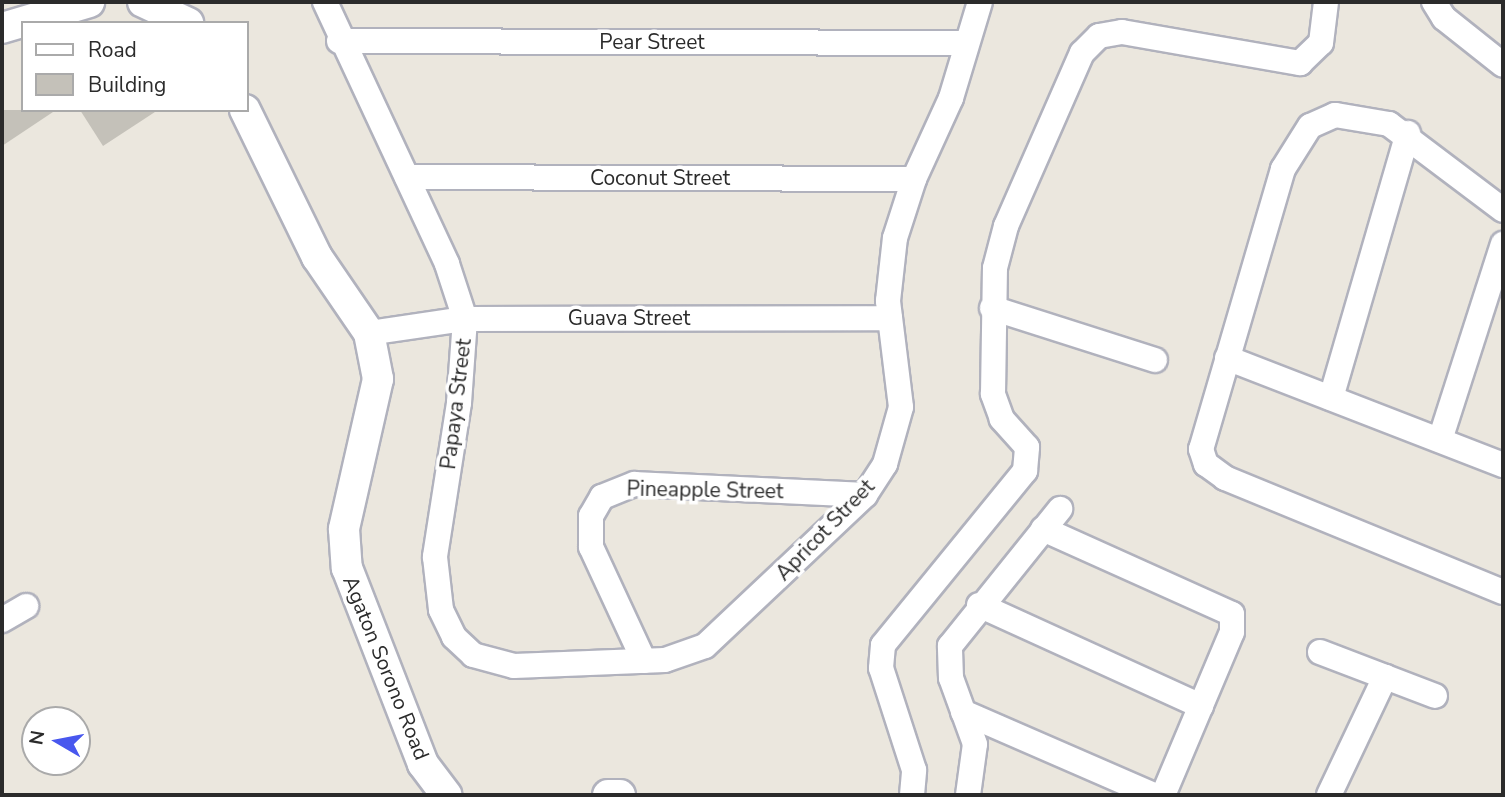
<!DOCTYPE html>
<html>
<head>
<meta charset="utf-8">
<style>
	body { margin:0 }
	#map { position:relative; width:1505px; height:797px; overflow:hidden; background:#ebe7de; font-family:"Nunito Sans",sans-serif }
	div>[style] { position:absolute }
	.building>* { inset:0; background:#c4c1b9 }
	.roads { filter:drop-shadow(2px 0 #b1b2bd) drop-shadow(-2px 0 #b1b2bd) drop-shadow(0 2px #b1b2bd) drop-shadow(0 -2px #b1b2bd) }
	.minor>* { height:24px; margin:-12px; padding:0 12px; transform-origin:12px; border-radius:12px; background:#fff }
	.tertiary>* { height:30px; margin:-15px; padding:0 15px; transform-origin:15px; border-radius:15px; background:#fff }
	span { translate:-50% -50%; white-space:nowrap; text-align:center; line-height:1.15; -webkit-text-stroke:7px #fff; paint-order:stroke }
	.street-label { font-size:21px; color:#2b2b2b }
	.frame { position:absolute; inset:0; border:4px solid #2b2b2b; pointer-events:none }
	.legend { position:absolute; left:21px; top:21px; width:228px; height:91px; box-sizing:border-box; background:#fff; border:2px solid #aaa; margin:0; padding:9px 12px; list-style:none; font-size:21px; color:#2b2b2b }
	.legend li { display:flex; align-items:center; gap:14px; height:35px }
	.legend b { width:35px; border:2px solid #aaa }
	.north { position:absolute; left:21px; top:706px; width:70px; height:70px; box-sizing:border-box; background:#fff; border:2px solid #aaa; border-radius:50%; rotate:280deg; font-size:19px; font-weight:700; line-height:28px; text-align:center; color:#2b2b2b }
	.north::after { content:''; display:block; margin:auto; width:24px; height:32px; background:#4857ee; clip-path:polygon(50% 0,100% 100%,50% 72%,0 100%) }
</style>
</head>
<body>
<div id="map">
	<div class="building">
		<i style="clip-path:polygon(2px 110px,56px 110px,2px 146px)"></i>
		<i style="clip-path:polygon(80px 110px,158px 110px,103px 146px)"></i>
	</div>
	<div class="roads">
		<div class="minor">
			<i style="left:325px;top:2px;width:289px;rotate:65deg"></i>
			<i style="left:447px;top:264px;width:58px;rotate:71.9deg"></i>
			<i style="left:465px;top:319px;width:84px;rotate:94.1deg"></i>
			<i style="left:459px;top:403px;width:156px;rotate:98.9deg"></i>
			<i style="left:435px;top:557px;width:53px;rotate:83.5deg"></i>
			<i style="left:441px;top:610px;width:30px;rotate:64deg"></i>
			<i style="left:454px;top:637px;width:26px;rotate:43deg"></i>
			<i style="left:473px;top:655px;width:42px;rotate:15deg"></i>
			<i style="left:514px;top:666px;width:151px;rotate:-2.3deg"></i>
			<i style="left:665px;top:660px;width:42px;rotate:-19.3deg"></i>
			<i style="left:705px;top:646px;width:220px;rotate:-43.3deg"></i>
			<i style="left:865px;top:495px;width:37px;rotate:-57deg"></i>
			<i style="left:885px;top:464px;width:59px;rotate:-74.3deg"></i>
			<i style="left:901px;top:407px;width:107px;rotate:-97deg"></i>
			<i style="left:888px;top:301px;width:63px;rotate:-83.7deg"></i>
			<i style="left:895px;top:238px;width:62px;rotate:-72.1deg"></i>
			<i style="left:914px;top:179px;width:89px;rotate:-65.4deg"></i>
			<i style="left:951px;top:98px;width:100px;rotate:-73.2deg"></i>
			<i style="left:1434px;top:2px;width:19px;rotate:58deg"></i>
			<i style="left:1444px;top:18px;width:75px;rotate:38.5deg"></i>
			<i style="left:339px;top:41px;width:627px;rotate:0.18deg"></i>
			<i style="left:407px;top:177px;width:507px;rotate:0.23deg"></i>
			<i style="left:1503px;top:210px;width:143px;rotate:-143deg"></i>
			<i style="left:1389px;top:124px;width:55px;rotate:-170.5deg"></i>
			<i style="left:1335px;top:115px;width:27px;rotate:156deg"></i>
			<i style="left:1310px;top:126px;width:51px;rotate:122.1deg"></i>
			<i style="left:1283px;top:169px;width:292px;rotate:106.3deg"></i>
			<i style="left:1201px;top:449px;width:16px;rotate:72deg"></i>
			<i style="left:1206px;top:464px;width:24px;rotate:36deg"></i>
			<i style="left:1225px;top:478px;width:300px;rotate:22.3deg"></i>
			<i style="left:992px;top:308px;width:171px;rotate:17.7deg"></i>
			<i style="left:369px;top:333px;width:97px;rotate:-8.3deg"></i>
			<i style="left:465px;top:319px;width:425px;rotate:-0.1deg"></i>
			<i style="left:1227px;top:358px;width:296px;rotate:21.2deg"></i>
			<i style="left:1331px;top:398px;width:276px;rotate:-73.8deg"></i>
			<i style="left:1440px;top:440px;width:206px;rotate:-72.2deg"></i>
			<i style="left:1043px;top:529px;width:207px;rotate:24.2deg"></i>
			<i style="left:1232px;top:614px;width:18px;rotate:90deg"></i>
			<i style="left:1232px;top:632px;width:177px;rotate:112.9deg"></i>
			<i style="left:979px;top:605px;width:244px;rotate:24.5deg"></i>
			<i style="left:2px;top:620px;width:28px;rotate:-30deg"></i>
			<i style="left:1320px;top:652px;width:123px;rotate:20.9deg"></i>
			<i style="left:644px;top:661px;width:126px;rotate:-114.9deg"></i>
			<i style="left:591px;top:547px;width:31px;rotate:-90deg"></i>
			<i style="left:591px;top:516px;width:22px;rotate:-60deg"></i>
			<i style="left:602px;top:497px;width:35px;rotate:-22deg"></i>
			<i style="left:635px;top:484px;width:230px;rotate:2.7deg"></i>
			<i style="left:963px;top:712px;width:208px;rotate:23.5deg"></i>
			<i style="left:912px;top:795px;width:25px;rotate:-85deg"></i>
			<i style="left:914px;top:770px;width:107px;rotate:-107.9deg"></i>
			<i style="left:881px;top:668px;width:23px;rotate:-85deg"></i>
			<i style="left:883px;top:645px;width:225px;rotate:-50.8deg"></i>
			<i style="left:1025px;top:471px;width:24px;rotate:-85deg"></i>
			<i style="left:1027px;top:447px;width:38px;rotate:-132deg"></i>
			<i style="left:1002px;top:419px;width:27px;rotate:-110deg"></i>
			<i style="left:993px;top:394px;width:126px;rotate:-89.1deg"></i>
			<i style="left:995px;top:268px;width:43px;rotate:-75.3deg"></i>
			<i style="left:1006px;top:226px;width:189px;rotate:-66.3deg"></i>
			<i style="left:1082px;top:53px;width:24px;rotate:-45deg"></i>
			<i style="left:1099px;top:36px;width:23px;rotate:-10deg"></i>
			<i style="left:1122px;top:32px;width:181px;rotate:9.9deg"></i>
			<i style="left:1300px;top:63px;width:29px;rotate:-44deg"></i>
			<i style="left:1321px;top:43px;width:41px;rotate:-83deg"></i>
			<i style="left:968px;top:795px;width:51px;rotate:-82.2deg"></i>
			<i style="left:975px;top:744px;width:70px;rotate:-110deg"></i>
			<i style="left:951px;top:678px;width:32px;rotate:-92deg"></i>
			<i style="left:950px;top:646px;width:176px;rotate:-51.2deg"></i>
			<i style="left:1329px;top:795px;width:131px;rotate:-64.6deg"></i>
		</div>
		<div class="tertiary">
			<i style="left:143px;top:2px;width:50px;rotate:25deg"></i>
			<i style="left:2px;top:28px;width:91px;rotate:-16.6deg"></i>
			<i style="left:245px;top:110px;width:164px;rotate:63.9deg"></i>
			<i style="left:317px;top:257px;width:92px;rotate:55.6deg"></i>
			<i style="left:369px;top:333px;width:47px;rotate:78.9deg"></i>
			<i style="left:378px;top:379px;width:154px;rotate:102.8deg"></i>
			<i style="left:344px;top:529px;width:39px;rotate:86deg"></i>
			<i style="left:347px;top:568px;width:210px;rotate:68.8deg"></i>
			<i style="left:423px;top:764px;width:39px;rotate:53deg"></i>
			<i style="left:608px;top:795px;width:12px"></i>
		</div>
	</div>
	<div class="street-label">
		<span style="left:652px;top:42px">Pear Street</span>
		<span style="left:660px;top:178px">Coconut Street</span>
		<span style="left:629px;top:318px">Guava Street</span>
		<span style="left:456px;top:404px;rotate:-83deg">Papaya Street</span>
		<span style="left:705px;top:490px;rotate:1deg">Pineapple Street</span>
		<span style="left:825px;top:530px;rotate:-46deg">Apricot Street</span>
		<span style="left:386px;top:668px;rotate:68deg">Agaton Sorono Road</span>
	</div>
	<div class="frame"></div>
	<ul class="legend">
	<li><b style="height:9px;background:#fff"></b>Road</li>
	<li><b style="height:19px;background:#c4c1b9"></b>Building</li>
	</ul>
	<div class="north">N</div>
</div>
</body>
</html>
